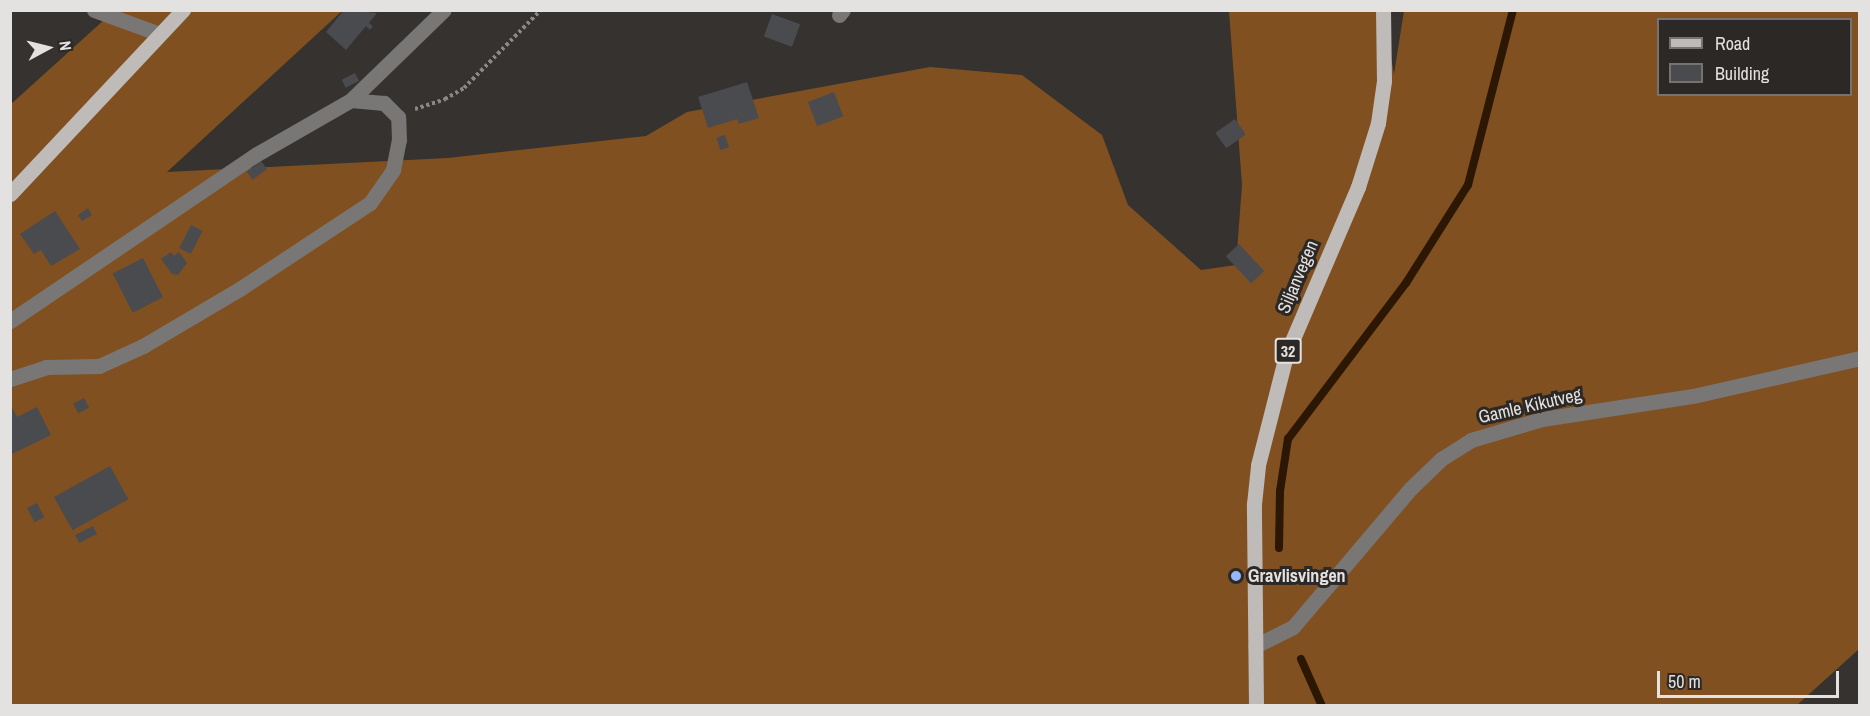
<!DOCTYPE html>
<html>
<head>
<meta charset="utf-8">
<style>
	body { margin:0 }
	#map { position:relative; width:1870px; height:716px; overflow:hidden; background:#35322f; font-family:"Archivo Narrow",sans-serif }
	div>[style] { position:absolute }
	.forest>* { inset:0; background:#815021 }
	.stream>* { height:8px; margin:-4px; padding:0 4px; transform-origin:4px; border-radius:4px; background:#2b1704 }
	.building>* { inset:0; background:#494b4f; transform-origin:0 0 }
	.path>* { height:4px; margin-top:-2px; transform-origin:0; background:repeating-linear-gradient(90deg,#8a8885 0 3px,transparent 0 6px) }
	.minor>* { height:15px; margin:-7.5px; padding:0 7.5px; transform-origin:7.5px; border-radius:7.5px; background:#797776 }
	.major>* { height:15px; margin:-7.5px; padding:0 7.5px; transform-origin:7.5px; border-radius:7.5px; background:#bfbbb8 }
	.dots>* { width:16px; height:16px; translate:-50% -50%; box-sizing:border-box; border:3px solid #2b2825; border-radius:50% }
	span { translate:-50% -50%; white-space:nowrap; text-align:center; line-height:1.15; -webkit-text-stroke:6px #2b2825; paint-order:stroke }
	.shield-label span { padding:2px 4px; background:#2b2825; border:2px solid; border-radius:4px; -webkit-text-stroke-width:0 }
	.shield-label { font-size:16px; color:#e4e2e0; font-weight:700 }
	.street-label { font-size:18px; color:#e4e2e0 }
	.poi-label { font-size:18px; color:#e4e2e0; font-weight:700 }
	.left { translate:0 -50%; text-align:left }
	.frame { position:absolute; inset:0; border:12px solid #e4e2e0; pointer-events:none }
	.legend { position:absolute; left:1657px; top:18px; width:195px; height:78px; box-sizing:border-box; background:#2b2825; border:2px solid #757270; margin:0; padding:8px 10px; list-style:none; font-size:18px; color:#e4e2e0 }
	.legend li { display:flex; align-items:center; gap:12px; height:30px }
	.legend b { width:30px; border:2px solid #757270 }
	.north { position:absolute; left:18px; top:18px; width:60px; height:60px; -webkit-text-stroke:4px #2b2825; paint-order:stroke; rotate:83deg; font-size:16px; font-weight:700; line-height:24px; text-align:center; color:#e4e2e0 }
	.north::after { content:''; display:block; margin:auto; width:21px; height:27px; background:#e4e2e0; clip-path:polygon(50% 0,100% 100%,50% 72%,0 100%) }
	.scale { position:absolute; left:1657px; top:671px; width:182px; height:27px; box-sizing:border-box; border:3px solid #e4e2e0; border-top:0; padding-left:8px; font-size:18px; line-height:21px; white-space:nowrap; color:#e4e2e0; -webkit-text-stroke:4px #2b2825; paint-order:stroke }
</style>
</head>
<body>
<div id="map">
	<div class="forest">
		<i style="clip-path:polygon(evenodd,115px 10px,342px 11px,167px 172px,448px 158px,646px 136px,687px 112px,930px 67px,1022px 75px,1102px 135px,1128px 205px,1201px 270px,1236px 265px,1242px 185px,1229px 11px,1383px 11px,1394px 74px,1404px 11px,1859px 11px,1859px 649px,1796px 706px,11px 705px,10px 105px,115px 10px,1658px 20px,1850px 20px,1850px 94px,1658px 94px,1658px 20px)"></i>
	</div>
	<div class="stream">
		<i style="left:1279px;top:548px;width:57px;rotate:-89deg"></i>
		<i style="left:1280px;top:491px;width:53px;rotate:-81.3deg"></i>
		<i style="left:1288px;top:439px;width:196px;rotate:-52.9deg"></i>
		<i style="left:1406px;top:283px;width:116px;rotate:-57.7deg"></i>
		<i style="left:1468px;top:185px;width:181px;rotate:-75.6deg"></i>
		<i style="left:1301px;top:659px;width:51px;rotate:65.9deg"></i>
	</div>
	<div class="building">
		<i style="clip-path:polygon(344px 10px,377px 13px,369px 23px,373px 26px,370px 30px,366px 26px,346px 50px,326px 32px)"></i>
		<i style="left:772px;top:14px;width:30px;height:24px;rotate:20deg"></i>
		<i style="left:355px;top:73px;width:9px;height:15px;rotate:63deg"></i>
		<i style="clip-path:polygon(747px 82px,759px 118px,739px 124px,737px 119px,708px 128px,698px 97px)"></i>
		<i style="left:834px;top:92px;width:26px;height:28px;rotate:69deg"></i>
		<i style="left:1235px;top:119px;width:19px;height:24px;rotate:55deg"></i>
		<i style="left:725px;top:135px;width:13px;height:9px;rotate:72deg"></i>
		<i style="left:261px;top:161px;width:10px;height:18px;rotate:53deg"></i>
		<i style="clip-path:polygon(88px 208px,92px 215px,82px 221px,78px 215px)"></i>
		<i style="clip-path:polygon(55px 211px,80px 249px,51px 266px,41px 250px,34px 254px,20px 234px)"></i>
		<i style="left:191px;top:225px;width:13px;height:26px;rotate:27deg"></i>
		<i style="left:1239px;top:244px;width:37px;height:18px;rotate:47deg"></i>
		<i style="clip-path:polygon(171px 252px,174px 256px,179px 252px,187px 263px,178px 275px,172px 274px,161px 259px)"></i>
		<i style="left:143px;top:258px;width:44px;height:34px;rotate:63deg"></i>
		<i style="left:84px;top:398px;width:11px;height:12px;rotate:63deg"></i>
		<i style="clip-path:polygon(10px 404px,17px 417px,37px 407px,51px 435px,10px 455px)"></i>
		<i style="left:110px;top:466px;width:38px;height:64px;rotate:61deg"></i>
		<i style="left:37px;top:503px;width:16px;height:11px;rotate:63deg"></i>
		<i style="left:93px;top:526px;width:9px;height:20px;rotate:63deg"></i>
	</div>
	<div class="path">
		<i style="left:415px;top:109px;width:32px;rotate:-18deg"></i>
		<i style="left:445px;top:99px;width:22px;rotate:-30deg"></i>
		<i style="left:464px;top:88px;width:110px;rotate:-45.4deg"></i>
	</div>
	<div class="minor">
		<i style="left:94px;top:10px;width:70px;rotate:20deg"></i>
		<i style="left:839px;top:15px;width:6px;rotate:-51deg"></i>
		<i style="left:10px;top:321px;width:298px;rotate:-34.1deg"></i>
		<i style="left:257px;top:154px;width:108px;rotate:-29.9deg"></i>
		<i style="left:351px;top:100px;width:129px;rotate:-44.1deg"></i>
		<i style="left:10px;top:379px;width:38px;rotate:-18deg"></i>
		<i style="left:46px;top:367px;width:53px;rotate:-1.1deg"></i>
		<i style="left:99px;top:366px;width:48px;rotate:-24.4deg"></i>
		<i style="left:143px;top:346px;width:114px;rotate:-30.6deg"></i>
		<i style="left:241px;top:288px;width:154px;rotate:-33.4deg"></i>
		<i style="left:370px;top:203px;width:40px;rotate:-55.1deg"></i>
		<i style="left:393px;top:170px;width:31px;rotate:-79deg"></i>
		<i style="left:399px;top:140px;width:23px;rotate:-92deg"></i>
		<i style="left:398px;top:117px;width:20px;rotate:-135deg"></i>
		<i style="left:384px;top:103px;width:33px;rotate:-175deg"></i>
		<i style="left:1255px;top:646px;width:42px;rotate:-26.6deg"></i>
		<i style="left:1293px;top:627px;width:182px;rotate:-49.7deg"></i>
		<i style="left:1411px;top:488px;width:42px;rotate:-44deg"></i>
		<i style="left:1441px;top:459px;width:36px;rotate:-32deg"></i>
		<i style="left:1471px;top:440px;width:74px;rotate:-16.5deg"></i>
		<i style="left:1542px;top:419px;width:153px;rotate:-8.7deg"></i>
		<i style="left:1693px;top:396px;width:171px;rotate:-12.8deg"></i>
	</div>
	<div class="major">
		<i style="left:10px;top:194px;width:253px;rotate:-46.8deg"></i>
		<i style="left:1256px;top:706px;width:202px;rotate:-90.6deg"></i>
		<i style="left:1254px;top:504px;width:39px;rotate:-84deg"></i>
		<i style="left:1258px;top:465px;width:114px;rotate:-75.7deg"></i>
		<i style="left:1286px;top:355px;width:183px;rotate:-66.8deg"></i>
		<i style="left:1358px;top:187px;width:67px;rotate:-72.6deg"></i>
		<i style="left:1378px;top:123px;width:42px;rotate:-81.9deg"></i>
		<i style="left:1384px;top:81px;width:71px;rotate:-90.8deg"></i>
	</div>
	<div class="dots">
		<i style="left:1236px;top:576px;background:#95b7fd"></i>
	</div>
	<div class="shield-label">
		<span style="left:1288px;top:351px">32</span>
	</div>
	<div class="street-label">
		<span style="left:1298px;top:277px;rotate:-67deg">Siljanvegen</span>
		<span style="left:1530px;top:406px;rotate:-13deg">Gamle Kikutveg</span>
	</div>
	<div class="poi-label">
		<span class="left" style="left:1248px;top:576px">Gravlisvingen</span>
	</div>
	<div class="frame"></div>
	<ul class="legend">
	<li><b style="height:8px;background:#bfbbb8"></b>Road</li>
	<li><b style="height:16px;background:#494b4f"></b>Building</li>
	</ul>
	<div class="north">N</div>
	<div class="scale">50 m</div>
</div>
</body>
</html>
